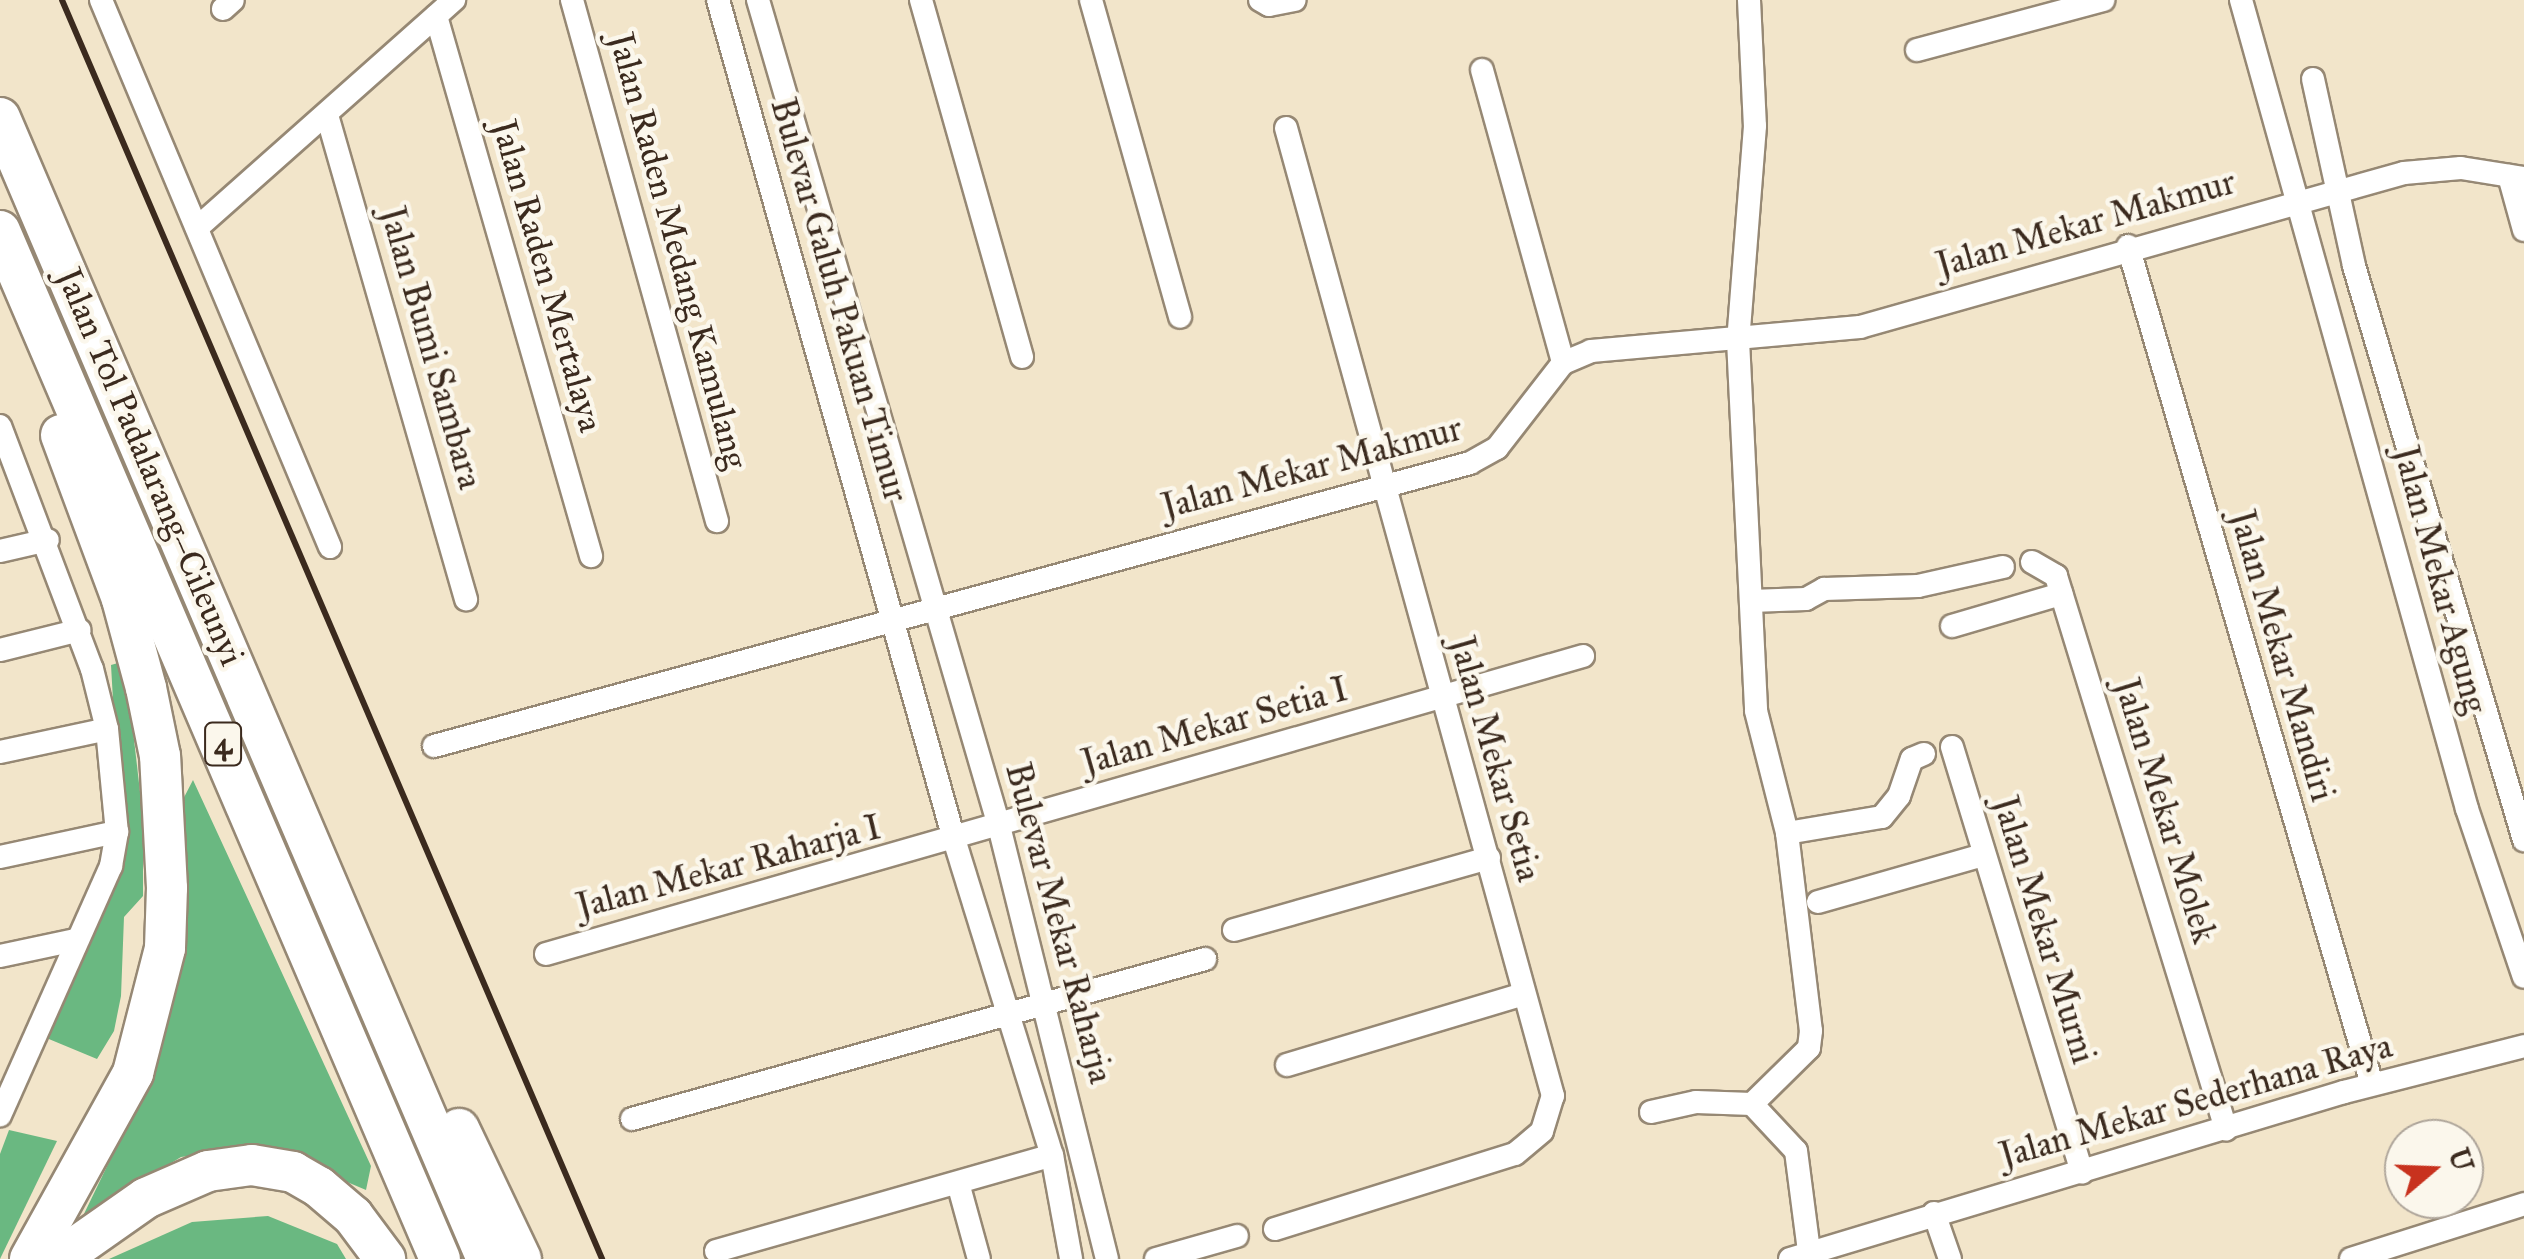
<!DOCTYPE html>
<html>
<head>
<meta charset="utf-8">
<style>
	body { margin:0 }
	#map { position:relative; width:2524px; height:1259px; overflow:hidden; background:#f2e5ca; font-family:"IM FELL Great Primer",serif }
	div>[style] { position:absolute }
	.forest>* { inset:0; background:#6ab881 }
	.roads { filter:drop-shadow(2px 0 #968874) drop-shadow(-2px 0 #968874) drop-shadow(0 2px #968874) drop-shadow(0 -2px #968874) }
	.minor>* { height:22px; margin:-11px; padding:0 11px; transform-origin:11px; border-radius:11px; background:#fff }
	.motorway>* { height:40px; margin:-20px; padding:0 20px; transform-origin:20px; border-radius:20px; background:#fff }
	.rail>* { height:6px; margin:-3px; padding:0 3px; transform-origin:3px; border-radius:3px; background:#3b2a1e }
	span { translate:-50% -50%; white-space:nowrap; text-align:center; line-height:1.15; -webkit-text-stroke:9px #fbf7ec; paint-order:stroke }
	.shield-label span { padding:2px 8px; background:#fbf7ec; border:2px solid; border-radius:8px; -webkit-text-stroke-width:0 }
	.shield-label { font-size:32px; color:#3b2a1e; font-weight:700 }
	.street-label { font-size:35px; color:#3b2a1e }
	.north { position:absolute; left:2384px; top:1119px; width:100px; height:100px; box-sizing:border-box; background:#fbf7ec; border:2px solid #aea59a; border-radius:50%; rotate:71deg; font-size:28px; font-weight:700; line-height:40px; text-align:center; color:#3b2a1e }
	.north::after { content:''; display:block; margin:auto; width:35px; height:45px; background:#c8321e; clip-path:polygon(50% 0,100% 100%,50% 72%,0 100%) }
</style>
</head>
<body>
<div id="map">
	<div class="forest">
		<i style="clip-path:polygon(125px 661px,143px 818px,143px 896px,124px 917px,121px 996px,114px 1031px,97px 1059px,44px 1037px,99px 910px,116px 753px,111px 665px)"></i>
		<i style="clip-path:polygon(193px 780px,371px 1166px,366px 1190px,262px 1146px,181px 1157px,82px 1218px,142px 1094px,177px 811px)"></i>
		<i style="clip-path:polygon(9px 1130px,57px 1141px,0 1259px,0 1154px)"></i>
		<i style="clip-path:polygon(268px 1216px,337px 1244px,346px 1259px,109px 1259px,192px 1222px)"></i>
	</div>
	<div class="roads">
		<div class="minor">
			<i style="left:101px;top:0;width:593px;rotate:67.28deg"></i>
			<i style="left:572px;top:0;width:541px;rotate:74.45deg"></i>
			<i style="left:718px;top:0;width:872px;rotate:74.29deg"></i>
			<i style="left:954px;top:839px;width:331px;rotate:72.8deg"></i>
			<i style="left:1052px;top:1155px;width:106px;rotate:79.6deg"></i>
			<i style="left:758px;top:0;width:860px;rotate:73.73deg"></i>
			<i style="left:999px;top:826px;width:446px;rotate:76deg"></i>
			<i style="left:921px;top:0;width:371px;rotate:74.2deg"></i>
			<i style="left:1091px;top:0;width:329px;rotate:74.3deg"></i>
			<i style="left:1260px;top:0;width:10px;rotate:29deg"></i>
			<i style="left:1269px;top:5px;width:26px;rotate:-11deg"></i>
			<i style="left:1749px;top:0;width:126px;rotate:87.3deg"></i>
			<i style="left:1755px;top:126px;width:215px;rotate:94.5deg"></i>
			<i style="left:1738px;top:340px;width:371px;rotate:87.2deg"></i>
			<i style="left:1756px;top:711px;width:126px;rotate:75.7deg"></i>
			<i style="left:1787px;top:833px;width:199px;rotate:83.1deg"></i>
			<i style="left:1811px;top:1031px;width:17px;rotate:97deg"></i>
			<i style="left:1809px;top:1048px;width:80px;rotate:135.5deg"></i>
			<i style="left:1752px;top:1104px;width:64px;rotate:46.9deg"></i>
			<i style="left:1796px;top:1151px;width:109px;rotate:82.6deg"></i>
			<i style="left:2241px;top:0;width:840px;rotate:74.39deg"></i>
			<i style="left:2467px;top:809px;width:177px;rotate:71.3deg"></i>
			<i style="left:223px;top:9px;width:13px;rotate:-42deg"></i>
			<i style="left:436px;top:16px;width:562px;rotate:73.98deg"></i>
			<i style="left:1917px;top:50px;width:193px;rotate:-15deg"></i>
			<i style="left:1482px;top:70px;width:304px;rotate:74.5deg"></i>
			<i style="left:2313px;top:79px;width:191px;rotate:77.6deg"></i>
			<i style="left:2354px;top:266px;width:599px;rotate:73.5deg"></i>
			<i style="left:327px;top:115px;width:504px;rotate:73.98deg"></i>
			<i style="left:2509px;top:176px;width:56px;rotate:74.5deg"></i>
			<i style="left:197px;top:228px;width:344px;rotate:-41.6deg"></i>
			<i style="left:2128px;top:246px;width:873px;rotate:73.77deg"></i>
			<i style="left:0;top:426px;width:260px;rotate:69.3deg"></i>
			<i style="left:92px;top:669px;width:62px;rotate:76deg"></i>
			<i style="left:107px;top:729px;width:103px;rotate:84.5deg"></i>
			<i style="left:117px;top:832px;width:35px;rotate:100deg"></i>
			<i style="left:111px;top:866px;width:273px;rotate:114deg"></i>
			<i style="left:0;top:551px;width:49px;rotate:-12.9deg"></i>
			<i style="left:2032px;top:562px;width:28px;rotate:30deg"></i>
			<i style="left:2056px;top:576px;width:579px;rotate:72.91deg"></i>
			<i style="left:1751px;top:601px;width:55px;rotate:-2.1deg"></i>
			<i style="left:1806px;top:599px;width:21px;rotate:-29deg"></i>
			<i style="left:1824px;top:589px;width:94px;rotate:-1.8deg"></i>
			<i style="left:1918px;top:586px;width:87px;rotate:-12.6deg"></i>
			<i style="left:1952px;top:626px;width:114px;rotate:-16.4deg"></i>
			<i style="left:0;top:650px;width:82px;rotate:-14deg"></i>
			<i style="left:434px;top:746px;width:1074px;rotate:-15.28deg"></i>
			<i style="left:1470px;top:463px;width:31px;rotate:-29deg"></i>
			<i style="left:1497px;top:448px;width:108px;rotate:-52.2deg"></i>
			<i style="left:1563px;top:363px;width:30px;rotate:-23deg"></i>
			<i style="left:1591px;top:351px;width:270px;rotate:-5.1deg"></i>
			<i style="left:1860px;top:327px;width:565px;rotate:-15.81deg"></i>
			<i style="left:2404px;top:173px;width:57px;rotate:-5deg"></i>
			<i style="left:2461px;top:168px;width:64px;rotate:9deg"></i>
			<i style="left:1952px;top:747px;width:445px;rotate:73deg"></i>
			<i style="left:0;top:752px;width:109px;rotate:-12.1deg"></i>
			<i style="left:1787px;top:833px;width:96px;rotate:-9.6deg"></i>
			<i style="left:1882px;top:817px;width:27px;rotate:-51deg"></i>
			<i style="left:1899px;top:796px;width:39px;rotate:-71deg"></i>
			<i style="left:1912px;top:759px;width:13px;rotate:-23deg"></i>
			<i style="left:0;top:857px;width:120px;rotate:-12.1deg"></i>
			<i style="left:1818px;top:902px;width:172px;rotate:-15.9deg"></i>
			<i style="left:1234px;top:930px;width:265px;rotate:-15.8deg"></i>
			<i style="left:546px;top:954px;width:1079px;rotate:-16.03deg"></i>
			<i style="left:0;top:956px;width:77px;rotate:-12deg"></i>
			<i style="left:1287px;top:1065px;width:247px;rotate:-16.7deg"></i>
			<i style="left:1651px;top:1112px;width:46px;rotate:-12.5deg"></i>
			<i style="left:1696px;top:1102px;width:56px;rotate:2deg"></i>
			<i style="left:632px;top:1119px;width:595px;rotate:-15.6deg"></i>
			<i style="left:958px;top:1183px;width:79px;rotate:74.6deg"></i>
			<i style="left:1934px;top:1213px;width:49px;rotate:70.8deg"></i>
			<i style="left:1275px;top:1229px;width:251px;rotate:-17.4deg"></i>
			<i style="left:1515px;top:1154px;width:35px;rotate:-40deg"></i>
			<i style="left:1542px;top:1131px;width:37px;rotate:-73deg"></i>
			<i style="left:1553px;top:1096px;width:1004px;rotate:-105.42deg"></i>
			<i style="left:716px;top:1251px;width:349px;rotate:-15.9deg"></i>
			<i style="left:1156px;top:1259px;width:84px;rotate:-15.9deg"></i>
			<i style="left:1790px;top:1259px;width:579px;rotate:-16.78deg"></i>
			<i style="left:2344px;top:1092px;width:186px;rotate:-14.3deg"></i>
			<i style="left:2351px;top:1259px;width:182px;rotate:-17.6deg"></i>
		</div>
		<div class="motorway">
			<i style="left:0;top:118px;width:1241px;rotate:66.89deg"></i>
			<i style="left:0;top:231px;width:1118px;rotate:66.83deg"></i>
			<i style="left:459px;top:1129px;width:144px;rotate:64.5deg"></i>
			<i style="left:30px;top:1259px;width:213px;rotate:-61deg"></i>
			<i style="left:133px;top:1073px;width:129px;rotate:-75.6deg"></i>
			<i style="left:165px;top:948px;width:60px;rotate:-88.1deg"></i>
			<i style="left:167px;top:888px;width:132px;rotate:-93deg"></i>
			<i style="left:160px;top:756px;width:69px;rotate:-101.6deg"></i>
			<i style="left:146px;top:688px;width:92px;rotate:-105.1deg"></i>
			<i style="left:122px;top:599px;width:175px;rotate:-110.4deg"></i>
			<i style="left:59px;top:1259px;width:106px;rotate:-35deg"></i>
			<i style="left:146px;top:1198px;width:68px;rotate:-23.5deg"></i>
			<i style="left:208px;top:1171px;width:44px;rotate:-7.8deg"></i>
			<i style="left:252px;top:1165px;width:42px;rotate:9.7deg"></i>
			<i style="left:293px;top:1172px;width:30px;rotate:30deg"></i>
			<i style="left:319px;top:1187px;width:45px;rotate:40.5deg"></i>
			<i style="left:353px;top:1216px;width:54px;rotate:53.3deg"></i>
		</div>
	</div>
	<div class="rail">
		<i style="left:62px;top:0;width:1370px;rotate:66.78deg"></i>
	</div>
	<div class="shield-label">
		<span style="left:223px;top:744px">4</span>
	</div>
	<div class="street-label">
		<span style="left:2086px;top:224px;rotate:-16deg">Jalan Mekar Makmur</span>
		<span style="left:678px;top:251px;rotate:75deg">Jalan Raden Medang Kamulang</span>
		<span style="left:547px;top:276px;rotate:74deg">Jalan Raden Mertalaya</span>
		<span style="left:839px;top:300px;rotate:74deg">Bulevar Galuh Pakuan Timur</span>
		<span style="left:431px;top:348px;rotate:74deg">Jalan Bumi Sambara</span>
		<span style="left:150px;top:467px;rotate:67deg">Jalan Tol Padalarang–Cileunyi</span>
		<span style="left:1312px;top:468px;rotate:-15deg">Jalan Mekar Makmur</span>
		<span style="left:2440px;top:580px;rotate:75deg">Jalan Mekar Agung</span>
		<span style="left:2282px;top:656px;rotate:74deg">Jalan Mekar Mandiri</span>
		<span style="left:1215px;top:726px;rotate:-16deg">Jalan Mekar Setia I</span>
		<span style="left:1495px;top:759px;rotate:74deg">Jalan Mekar Setia</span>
		<span style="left:2165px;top:811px;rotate:73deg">Jalan Mekar Molek</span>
		<span style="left:729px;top:867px;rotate:-15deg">Jalan Mekar Raharja I</span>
		<span style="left:1059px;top:923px;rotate:75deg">Bulevar Mekar Raharja</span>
		<span style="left:2044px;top:930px;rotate:73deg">Jalan Mekar Murni</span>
		<span style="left:2196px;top:1101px;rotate:-16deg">Jalan Mekar Sederhana Raya</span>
	</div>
	<div class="north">U</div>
</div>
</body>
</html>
